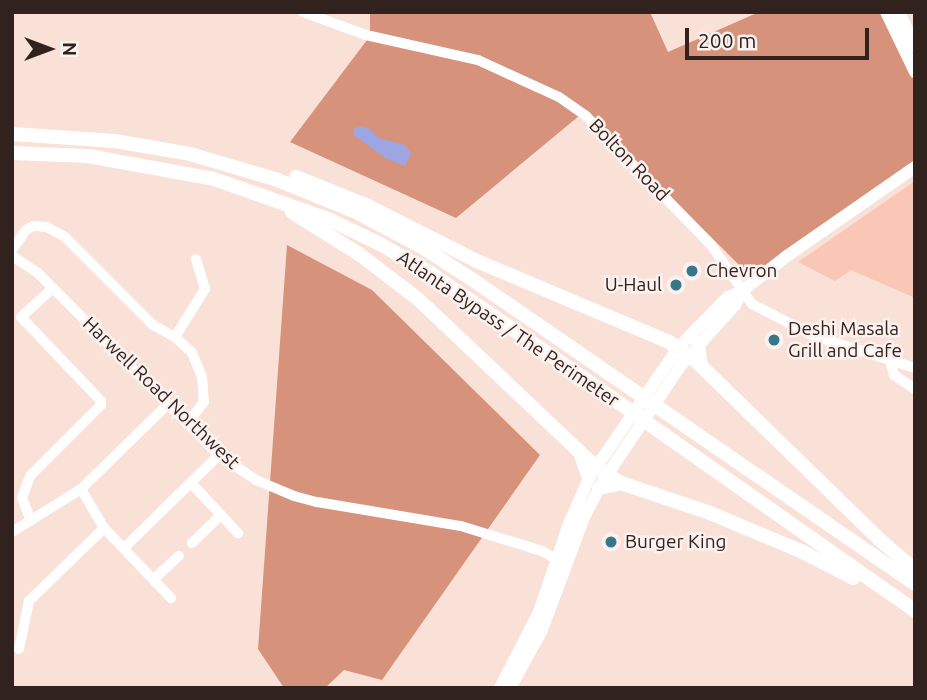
<!DOCTYPE html>
<html>
<head>
<meta charset="utf-8">
<style>
	body { margin:0 }
	#map { position:relative; width:927px; height:700px; overflow:hidden; background:#fae1d8; font-family:Ubuntu,sans-serif }
	div>[style] { position:absolute }
	.green>* { inset:0; background:#fac6b5 }
	.forest>* { inset:0; background:#d7927b }
	.water>* { inset:0; background:#9ea5e3 }
	.minor>* { height:10px; margin:-5px; padding:0 5px; transform-origin:5px; border-radius:5px; background:#fff }
	.major>* { height:12px; margin:-6px; padding:0 6px; transform-origin:6px; border-radius:6px; background:#fff }
	.highway>* { height:14px; margin:-7px; padding:0 7px; transform-origin:7px; border-radius:7px; background:#fff }
	.dots>* { width:19px; height:19px; translate:-50% -50%; box-sizing:border-box; border:4px solid #fbf2ef; border-radius:50% }
	span { translate:-50% -50%; white-space:nowrap; text-align:center; line-height:1.15; -webkit-text-stroke:5px #fbf2ef; paint-order:stroke }
	.street-label { font-size:19px; color:#32221d }
	.poi-label { font-size:19px; color:#32221d }
	.left { translate:0 -50%; text-align:left }
	.right { translate:-100% -50%; text-align:right }
	.frame { position:absolute; inset:0; border:14px solid #32221d; pointer-events:none }
	.north { position:absolute; left:14px; top:14px; width:70px; height:70px; -webkit-text-stroke:5px #fbf2ef; paint-order:stroke; rotate:90deg; font-size:19px; font-weight:700; line-height:28px; text-align:center; color:#32221d }
	.north::after { content:''; display:block; margin:auto; width:24px; height:32px; background:#32221d; clip-path:polygon(50% 0,100% 100%,50% 72%,0 100%) }
	.scale { position:absolute; left:685px; top:28px; width:184px; height:32px; box-sizing:border-box; border:4px solid #32221d; border-top:0; padding-left:9px; font-size:21px; line-height:24px; white-space:nowrap; color:#32221d; -webkit-text-stroke:5px #fbf2ef; paint-order:stroke }
</style>
</head>
<body>
<div id="map">
	<div class="green">
		<i style="clip-path:polygon(915px 181px,915px 298px,851px 270px,835px 281px,798px 262px)"></i>
	</div>
	<div class="forest">
		<i style="clip-path:polygon(370px 12px,650px 12px,668px 52px,759px 12px,890px 12px,915px 69px,915px 170px,779px 265px,744px 270px,585px 111px,456px 218px,290px 142px,370px 36px)"></i>
		<i style="clip-path:polygon(287px 245px,372px 290px,540px 455px,382px 680px,344px 670px,325px 688px,284px 688px,258px 649px)"></i>
	</div>
	<div class="water">
		<i style="clip-path:polygon(360px 126px,368px 128px,379px 138px,405px 145px,411px 153px,405px 166px,385px 158px,354px 135px,354px 129px)"></i>
	</div>
	<div class="minor">
		<i style="left:303px;top:12px;width:67px;rotate:20.1deg"></i>
		<i style="left:366px;top:35px;width:115px;rotate:12.6deg"></i>
		<i style="left:478px;top:60px;width:89px;rotate:24.6deg"></i>
		<i style="left:559px;top:97px;width:33px;rotate:35deg"></i>
		<i style="left:586px;top:116px;width:180px;rotate:45.9deg"></i>
		<i style="left:711px;top:245px;width:72px;rotate:55.2deg"></i>
		<i style="left:752px;top:304px;width:68px;rotate:27.3deg"></i>
		<i style="left:812px;top:335px;width:108px;rotate:17.8deg"></i>
		<i style="left:12px;top:250px;width:24px;rotate:-55deg"></i>
		<i style="left:26px;top:230px;width:9px;rotate:-27deg"></i>
		<i style="left:34px;top:226px;width:13px;rotate:4deg"></i>
		<i style="left:47px;top:227px;width:21px;rotate:29deg"></i>
		<i style="left:65px;top:237px;width:124px;rotate:45deg"></i>
		<i style="left:153px;top:325px;width:25px;rotate:29deg"></i>
		<i style="left:175px;top:337px;width:23px;rotate:43deg"></i>
		<i style="left:192px;top:353px;width:25px;rotate:67deg"></i>
		<i style="left:202px;top:376px;width:26px;rotate:86deg"></i>
		<i style="left:204px;top:402px;width:28px;rotate:128deg"></i>
		<i style="left:12px;top:256px;width:31px;rotate:33deg"></i>
		<i style="left:38px;top:273px;width:257px;rotate:45.2deg"></i>
		<i style="left:219px;top:455px;width:45px;rotate:34deg"></i>
		<i style="left:256px;top:480px;width:41px;rotate:22.8deg"></i>
		<i style="left:294px;top:496px;width:24px;rotate:15deg"></i>
		<i style="left:317px;top:502px;width:146px;rotate:9.5deg"></i>
		<i style="left:461px;top:526px;width:85px;rotate:17.2deg"></i>
		<i style="left:542px;top:551px;width:22px;rotate:30deg"></i>
		<i style="left:175px;top:337px;width:57px;rotate:-58deg"></i>
		<i style="left:205px;top:289px;width:31px;rotate:-107deg"></i>
		<i style="left:890px;top:361px;width:15px;rotate:74deg"></i>
		<i style="left:894px;top:375px;width:25px;rotate:34deg"></i>
		<i style="left:191px;top:483px;width:69px;rotate:46.8deg"></i>
		<i style="left:81px;top:489px;width:45px;rotate:59.5deg"></i>
		<i style="left:104px;top:528px;width:97px;rotate:46.3deg"></i>
		<i style="left:31px;top:521px;width:25px;rotate:-111deg"></i>
		<i style="left:22px;top:498px;width:23px;rotate:-70deg"></i>
		<i style="left:30px;top:476px;width:100px;rotate:-45deg"></i>
		<i style="left:101px;top:405px;width:4px;rotate:-90deg"></i>
		<i style="left:101px;top:401px;width:116px;rotate:-133.6deg"></i>
		<i style="left:21px;top:317px;width:43px;rotate:-42.2deg"></i>
		<i style="left:12px;top:532px;width:81px;rotate:-31.9deg"></i>
		<i style="left:81px;top:489px;width:122px;rotate:-44.3deg"></i>
		<i style="left:192px;top:543px;width:40px;rotate:-44deg"></i>
		<i style="left:125px;top:547px;width:132px;rotate:-44.4deg"></i>
		<i style="left:154px;top:579px;width:34px;rotate:-43deg"></i>
		<i style="left:19px;top:649px;width:49px;rotate:-78.2deg"></i>
		<i style="left:29px;top:601px;width:105px;rotate:-44.2deg"></i>
	</div>
	<div class="major">
		<i style="left:886px;top:12px;width:67px;rotate:64.2deg"></i>
		<i style="left:899px;top:12px;width:38px;rotate:65deg"></i>
		<i style="left:500px;top:688px;width:85px;rotate:-62.8deg"></i>
		<i style="left:539px;top:612px;width:93px;rotate:-71.2deg"></i>
		<i style="left:569px;top:524px;width:50px;rotate:-66.5deg"></i>
		<i style="left:589px;top:478px;width:158px;rotate:-55.6deg"></i>
		<i style="left:678px;top:348px;width:71px;rotate:-45.6deg"></i>
		<i style="left:728px;top:297px;width:15px;rotate:-23deg"></i>
		<i style="left:742px;top:291px;width:57px;rotate:-37.9deg"></i>
		<i style="left:787px;top:256px;width:156px;rotate:-34.8deg"></i>
		<i style="left:510px;top:688px;width:66px;rotate:-61.1deg"></i>
		<i style="left:542px;top:630px;width:121px;rotate:-69.6deg"></i>
		<i style="left:584px;top:517px;width:41px;rotate:-62.2deg"></i>
		<i style="left:603px;top:481px;width:140px;rotate:-56.1deg"></i>
		<i style="left:681px;top:365px;width:81px;rotate:-48deg"></i>
		<i style="left:735px;top:305px;width:16px;rotate:-63deg"></i>
	</div>
	<div class="highway">
		<i style="left:12px;top:134px;width:103px;rotate:3.9deg"></i>
		<i style="left:115px;top:141px;width:76px;rotate:9.8deg"></i>
		<i style="left:190px;top:154px;width:89px;rotate:16.4deg"></i>
		<i style="left:275px;top:179px;width:85px;rotate:22.1deg"></i>
		<i style="left:354px;top:211px;width:77px;rotate:27.9deg"></i>
		<i style="left:422px;top:247px;width:61px;rotate:32.9deg"></i>
		<i style="left:473px;top:280px;width:536px;rotate:34.52deg"></i>
		<i style="left:12px;top:153px;width:76px;rotate:2.3deg"></i>
		<i style="left:88px;top:156px;width:128px;rotate:10.3deg"></i>
		<i style="left:214px;top:179px;width:121px;rotate:19.3deg"></i>
		<i style="left:328px;top:219px;width:58px;rotate:25.7deg"></i>
		<i style="left:380px;top:244px;width:56px;rotate:29.7deg"></i>
		<i style="left:429px;top:272px;width:168px;rotate:34.4deg"></i>
		<i style="left:568px;top:367px;width:424px;rotate:35.1deg"></i>
		<i style="left:296px;top:177px;width:78px;rotate:21.9deg"></i>
		<i style="left:368px;top:206px;width:124px;rotate:26.8deg"></i>
		<i style="left:479px;top:262px;width:206px;rotate:22.8deg"></i>
		<i style="left:669px;top:342px;width:33px;rotate:35deg"></i>
		<i style="left:696px;top:361px;width:257px;rotate:44.2deg"></i>
		<i style="left:880px;top:540px;width:46px;rotate:40.6deg"></i>
		<i style="left:292px;top:212px;width:79px;rotate:32.1deg"></i>
		<i style="left:359px;top:254px;width:74px;rotate:37.3deg"></i>
		<i style="left:418px;top:299px;width:233px;rotate:43.4deg"></i>
		<i style="left:587px;top:459px;width:25px;rotate:37deg"></i>
		<i style="left:607px;top:474px;width:17px;rotate:33deg"></i>
		<i style="left:621px;top:483px;width:94px;rotate:18.6deg"></i>
		<i style="left:710px;top:513px;width:99px;rotate:22.7deg"></i>
		<i style="left:801px;top:551px;width:59px;rotate:27.4deg"></i>
		<i style="left:698px;top:343px;width:23px;rotate:83deg"></i>
		<i style="left:581px;top:455px;width:24px;rotate:71deg"></i>
		<i style="left:599px;top:488px;width:23px;rotate:-13deg"></i>
	</div>
	<div class="dots">
		<i style="left:692px;top:271px;background:#36778a"></i>
		<i style="left:676px;top:285px;background:#36778a"></i>
		<i style="left:774px;top:340px;background:#36778a"></i>
		<i style="left:611px;top:542px;background:#36778a"></i>
	</div>
	<div class="street-label">
		<span style="left:629px;top:160px;rotate:46deg">Bolton Road</span>
		<span style="left:508px;top:329px;rotate:34deg">Atlanta Bypass / The Perimeter</span>
		<span style="left:161px;top:393px;rotate:44deg">Harwell Road Northwest</span>
	</div>
	<div class="poi-label">
		<span class="left" style="left:706px;top:271px">Chevron</span>
		<span class="right" style="left:662px;top:285px">U-Haul</span>
		<span class="left" style="left:788px;top:340px">Deshi Masala<br>Grill and Cafe</span>
		<span class="left" style="left:625px;top:542px">Burger King</span>
	</div>
	<div class="frame"></div>
	<div class="north">N</div>
	<div class="scale">200 m</div>
</div>
</body>
</html>
